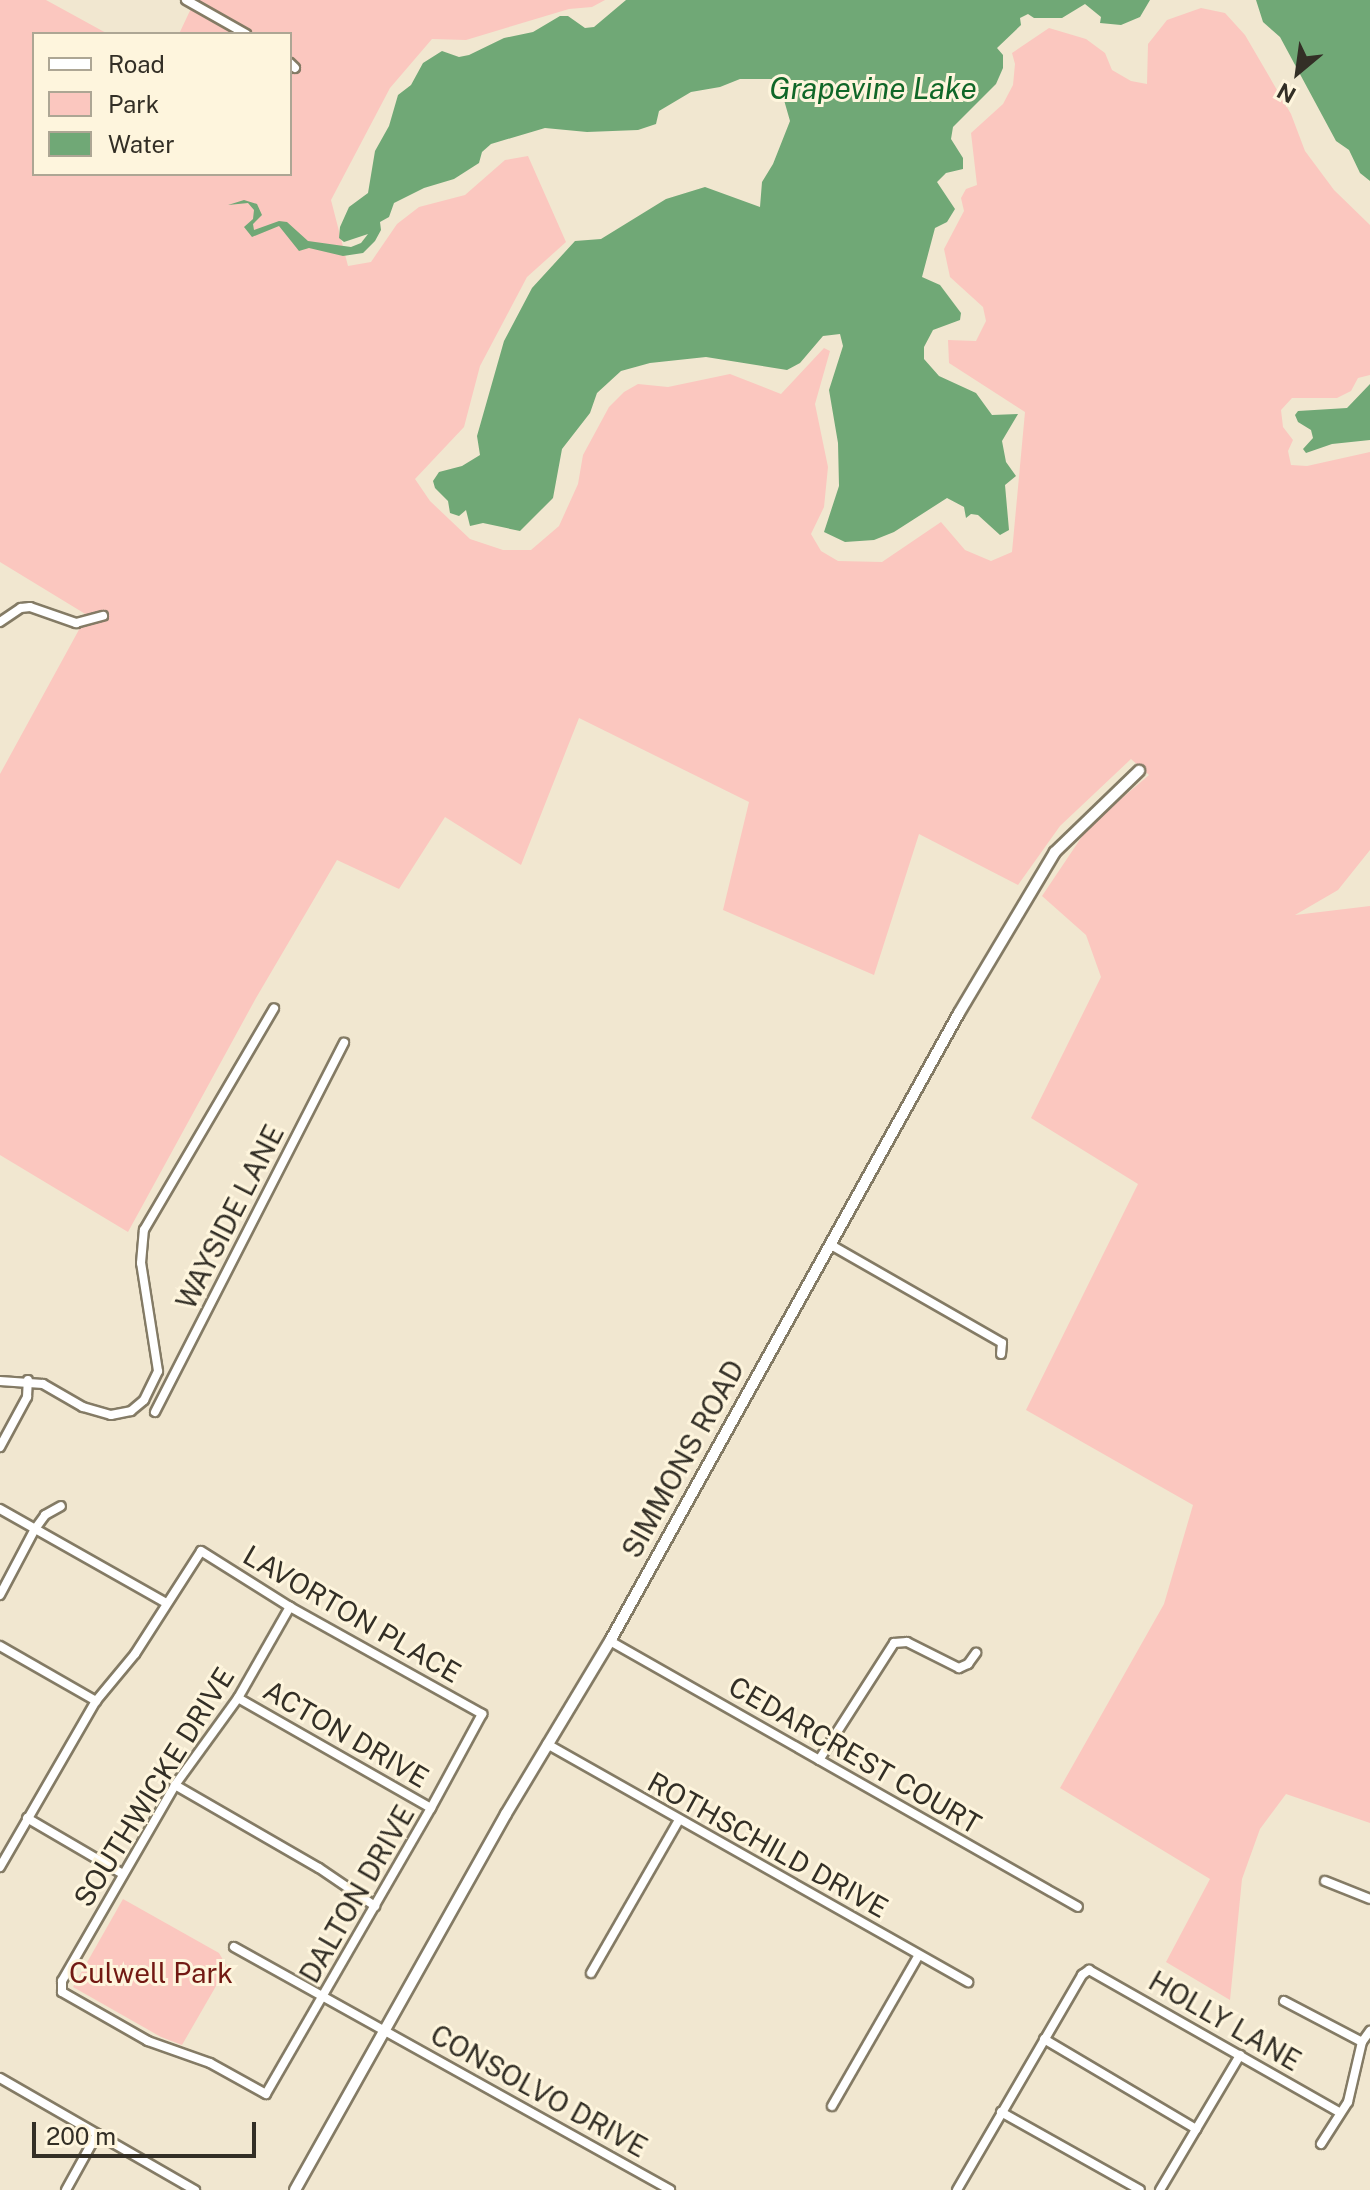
<!DOCTYPE html>
<html>
<head>
<meta charset="utf-8">
<style>
	body { margin:0 }
	#map { position:relative; width:1370px; height:2190px; overflow:hidden; background:#f1e7d0; font-family:"Public Sans",sans-serif }
	div>[style] { position:absolute }
	.green>* { inset:0; background:#fbc7bf }
	.water>* { inset:0; background:#70a876 }
	.roads { filter:drop-shadow(2px 0 #847b65) drop-shadow(-2px 0 #847b65) drop-shadow(0 2px #847b65) drop-shadow(0 -2px #847b65) }
	.minor>* { height:8px; margin:-4px; padding:0 4px; transform-origin:4px; border-radius:4px; background:#fff }
	.tertiary>* { height:10px; margin:-5px; padding:0 5px; transform-origin:5px; border-radius:5px; background:#fff }
	span { translate:-50% -50%; white-space:nowrap; text-align:center; line-height:1.15; -webkit-text-stroke:6px #fef5dd; paint-order:stroke }
	.street-label { font-size:28px; color:#332f26 }
	.park-label { font-size:28px; color:#721913 }
	.water-label { font-size:30px; color:#106728; font-style:italic }
	.legend { position:absolute; left:32px; top:32px; width:260px; height:144px; box-sizing:border-box; background:#fef5dd; border:2px solid #ada694; margin:0; padding:10px 14px; list-style:none; font-size:24px; color:#332f26 }
	.legend li { display:flex; align-items:center; gap:16px; height:40px }
	.legend b { width:40px; border:2px solid #ada694 }
	.north { position:absolute; left:1258px; top:32px; width:80px; height:80px; -webkit-text-stroke:6px #fef5dd; paint-order:stroke; rotate:209deg; font-size:22px; font-weight:700; line-height:32px; text-align:center; color:#332f26 }
	.north::after { content:''; display:block; margin:auto; width:28px; height:36px; background:#332f26; clip-path:polygon(50% 0,100% 100%,50% 72%,0 100%) }
	.scale { position:absolute; left:32px; top:2122px; width:224px; height:36px; box-sizing:border-box; border:4px solid #332f26; border-top:0; padding-left:10px; font-size:24px; line-height:28px; white-space:nowrap; color:#332f26; -webkit-text-stroke:6px #fef5dd; paint-order:stroke }
</style>
</head>
<body>
<div id="map">
	<div class="green">
		<i style="clip-path:polygon(0 0,46px 0,108px 34px,34px 34px,34px 174px,290px 174px,290px 34px,179px 34px,195px 0,605px 0,592px 7px,569px 9px,466px 40px,432px 39px,390px 88px,331px 200px,348px 266px,371px 262px,397px 224px,419px 207px,465px 195px,505px 160px,528px 156px,566px 242px,527px 277px,480px 366px,464px 427px,415px 479px,430px 501px,470px 539px,503px 550px,531px 550px,559px 526px,578px 484px,583px 455px,609px 407px,624px 392px,638px 384px,668px 387px,730px 374px,781px 394px,824px 348px,830px 351px,815px 404px,828px 467px,824px 507px,811px 534px,821px 551px,838px 561px,882px 562px,941px 522px,965px 550px,991px 561px,1012px 552px,1025px 412px,949px 363px,948px 340px,976px 341px,986px 321px,983px 307px,950px 277px,944px 249px,964px 211px,961px 198px,966px 189px,977px 185px,971px 133px,1003px 104px,1013px 85px,1015px 64px,1012px 53px,1049px 28px,1086px 39px,1105px 53px,1112px 70px,1131px 81px,1147px 84px,1148px 44px,1167px 20px,1201px 8px,1225px 13px,1245px 35px,1291px 114px,1305px 151px,1334px 190px,1370px 225px,1370px 375px,1358px 378px,1351px 391px,1337px 398px,1292px 398px,1281px 410px,1283px 427px,1293px 440px,1288px 451px,1291px 465px,1307px 466px,1370px 452px,1370px 850px,1338px 890px,1295px 915px,1370px 906px,1370px 1823px,1286px 1794px,1260px 1829px,1242px 1879px,1230px 2000px,1166px 1962px,1210px 1879px,1060px 1788px,1164px 1604px,1193px 1505px,1026px 1410px,1138px 1184px,1031px 1118px,1101px 977px,1086px 935px,1042px 896px,1089px 826px,1149px 775px,1131px 759px,1060px 826px,1018px 885px,919px 834px,874px 975px,723px 910px,749px 802px,579px 718px,521px 865px,445px 817px,399px 889px,337px 860px,256px 998px,128px 1232px,0 1155px,0 774px,87px 615px,0 562px)"></i>
		<i style="clip-path:polygon(123px 1899px,219px 1953px,227px 1967px,182px 2045px,161px 2037px,73px 1987px)"></i>
	</div>
	<div class="water">
		<i style="clip-path:polygon(626px 0,1150px 0,1140px 17px,1121px 25px,1100px 23px,1101px 17px,1085px 4px,1062px 18px,1034px 18px,1028px 14px,1020px 18px,1021px 25px,997px 48px,1003px 55px,1003px 68px,996px 84px,953px 127px,951px 139px,963px 158px,963px 169px,946px 173px,937px 182px,955px 209px,947px 222px,935px 228px,922px 277px,940px 285px,961px 313px,960px 320px,933px 330px,924px 347px,924px 359px,939px 376px,976px 393px,992px 415px,1018px 414px,1002px 441px,1006px 462px,1016px 476px,1005px 485px,1009px 530px,1000px 535px,978px 515px,971px 514px,966px 518px,964px 507px,947px 498px,894px 532px,874px 540px,845px 542px,824px 532px,839px 486px,838px 443px,829px 390px,843px 346px,840px 334px,823px 336px,800px 363px,787px 370px,706px 357px,650px 363px,621px 371px,597px 393px,590px 413px,562px 449px,553px 498px,520px 531px,483px 523px,470px 526px,466px 510px,459px 516px,450px 513px,448px 501px,435px 488px,433px 481px,439px 472px,462px 466px,480px 455px,477px 436px,504px 341px,532px 288px,575px 241px,601px 239px,666px 199px,705px 187px,760px 207px,762px 182px,773px 164px,790px 121px,778px 79px,740px 79px,720px 87px,691px 92px,659px 111px,656px 124px,638px 130px,587px 132px,545px 128px,491px 144px,482px 152px,479px 163px,454px 179px,424px 188px,394px 203px,389px 217px,380px 222px,381px 230px,375px 241px,363px 253px,343px 256px,309px 248px,299px 251px,279px 226px,252px 237px,244px 227px,253px 219px,254px 210px,248px 203px,228px 205px,244px 200px,257px 204px,262px 215px,253px 224px,254px 230px,279px 221px,287px 222px,308px 241px,351px 247px,361px 243px,368px 234px,344px 242px,339px 238px,340px 227px,349px 207px,368px 193px,375px 151px,389px 126px,398px 95px,411px 85px,423px 63px,442px 51px,459px 57px,469px 55px,504px 38px,533px 32px,560px 16px,568px 16px,585px 28px,594px 27px)"></i>
		<i style="clip-path:polygon(1256px 0,1370px 0,1370px 181px,1360px 173px,1349px 150px,1336px 141px,1280px 37px,1263px 22px)"></i>
		<i style="clip-path:polygon(1370px 384px,1370px 440px,1332px 444px,1306px 453px,1303px 449px,1313px 438px,1311px 430px,1298px 422px,1295px 415px,1298px 411px,1347px 408px)"></i>
	</div>
	<div class="roads">
		<div class="minor">
			<i style="left:186px;top:0;width:69px;rotate:29.5deg"></i>
			<i style="left:290px;top:63px;width:7px;rotate:45deg"></i>
			<i style="left:0;top:622px;width:25px;rotate:-34deg"></i>
			<i style="left:21px;top:608px;width:9px;rotate:-6deg"></i>
			<i style="left:30px;top:607px;width:49px;rotate:19.2deg"></i>
			<i style="left:76px;top:623px;width:28px;rotate:-15deg"></i>
			<i style="left:831px;top:1245px;width:197px;rotate:29.8deg"></i>
			<i style="left:1002px;top:1343px;width:11px;rotate:95deg"></i>
			<i style="left:0;top:1381px;width:43px;rotate:4deg"></i>
			<i style="left:43px;top:1384px;width:46px;rotate:29.9deg"></i>
			<i style="left:83px;top:1407px;width:29px;rotate:16deg"></i>
			<i style="left:111px;top:1415px;width:20px;rotate:-11deg"></i>
			<i style="left:131px;top:1411px;width:17px;rotate:-40deg"></i>
			<i style="left:144px;top:1400px;width:32px;rotate:-64deg"></i>
			<i style="left:158px;top:1371px;width:109px;rotate:-98.9deg"></i>
			<i style="left:141px;top:1263px;width:33px;rotate:-85deg"></i>
			<i style="left:144px;top:1230px;width:257px;rotate:-59.6deg"></i>
			<i style="left:155px;top:1412px;width:415px;rotate:-62.9deg"></i>
			<i style="left:0;top:1447px;width:57px;rotate:-61.6deg"></i>
			<i style="left:27px;top:1397px;width:17px;rotate:-87deg"></i>
			<i style="left:0;top:1509px;width:191px;rotate:29.5deg"></i>
			<i style="left:0;top:1595px;width:75px;rotate:-62.1deg"></i>
			<i style="left:35px;top:1529px;width:17px;rotate:-54deg"></i>
			<i style="left:45px;top:1515px;width:18px;rotate:-29deg"></i>
			<i style="left:610px;top:1641px;width:538px;rotate:29.61deg"></i>
			<i style="left:0;top:1646px;width:111px;rotate:29.8deg"></i>
			<i style="left:238px;top:1698px;width:222px;rotate:29.7deg"></i>
			<i style="left:547px;top:1744px;width:484px;rotate:29.5deg"></i>
			<i style="left:819px;top:1760px;width:139px;rotate:-57.3deg"></i>
			<i style="left:894px;top:1643px;width:13px;rotate:-4deg"></i>
			<i style="left:907px;top:1642px;width:58px;rotate:26.6deg"></i>
			<i style="left:959px;top:1668px;width:10px;rotate:-24deg"></i>
			<i style="left:968px;top:1664px;width:14px;rotate:-54deg"></i>
			<i style="left:175px;top:1785px;width:166px;rotate:30deg"></i>
			<i style="left:319px;top:1868px;width:68px;rotate:34.2deg"></i>
			<i style="left:27px;top:1818px;width:111px;rotate:30.3deg"></i>
			<i style="left:0;top:1867px;width:192px;rotate:-60deg"></i>
			<i style="left:96px;top:1701px;width:61px;rotate:-50.3deg"></i>
			<i style="left:135px;top:1654px;width:122px;rotate:-57.3deg"></i>
			<i style="left:201px;top:1551px;width:105px;rotate:32.2deg"></i>
			<i style="left:290px;top:1607px;width:220px;rotate:29.1deg"></i>
			<i style="left:482px;top:1714px;width:107px;rotate:118.5deg"></i>
			<i style="left:431px;top:1808px;width:330px;rotate:120deg"></i>
			<i style="left:266px;top:2094px;width:64px;rotate:-151deg"></i>
			<i style="left:210px;top:2063px;width:66px;rotate:-160.5deg"></i>
			<i style="left:148px;top:2041px;width:99px;rotate:-150.3deg"></i>
			<i style="left:62px;top:1992px;width:11px;rotate:-90deg"></i>
			<i style="left:62px;top:1981px;width:226px;rotate:-60deg"></i>
			<i style="left:175px;top:1785px;width:107px;rotate:-54.1deg"></i>
			<i style="left:238px;top:1698px;width:105px;rotate:-60.3deg"></i>
			<i style="left:1325px;top:1881px;width:48px;rotate:21.8deg"></i>
			<i style="left:234px;top:1947px;width:499px;rotate:29.1deg"></i>
			<i style="left:591px;top:1973px;width:177px;rotate:-60.1deg"></i>
			<i style="left:1284px;top:2001px;width:88px;rotate:27.7deg"></i>
			<i style="left:1044px;top:2039px;width:177px;rotate:30.6deg"></i>
			<i style="left:0;top:2078px;width:225px;rotate:29.9deg"></i>
			<i style="left:832px;top:2106px;width:174px;rotate:-60.1deg"></i>
			<i style="left:1001px;top:2112px;width:159px;rotate:29.3deg"></i>
			<i style="left:1321px;top:2144px;width:50px;rotate:-57.3deg"></i>
			<i style="left:1348px;top:2102px;width:62px;rotate:-76.9deg"></i>
			<i style="left:1362px;top:2042px;width:14px;rotate:-54deg"></i>
			<i style="left:66px;top:2190px;width:64px;rotate:-61deg"></i>
			<i style="left:957px;top:2190px;width:249px;rotate:-59.8deg"></i>
			<i style="left:1082px;top:1975px;width:9px;rotate:-36deg"></i>
			<i style="left:1089px;top:1970px;width:288px;rotate:29.6deg"></i>
			<i style="left:1160px;top:2190px;width:157px;rotate:-59.3deg"></i>
		</div>
		<div class="tertiary">
			<i style="left:295px;top:2190px;width:431px;rotate:-60.7deg"></i>
			<i style="left:506px;top:1814px;width:202px;rotate:-59deg"></i>
			<i style="left:610px;top:1641px;width:718px;rotate:-60.94deg"></i>
			<i style="left:959px;top:1013px;width:187px;rotate:-59.2deg"></i>
			<i style="left:1055px;top:852px;width:117px;rotate:-44deg"></i>
		</div>
	</div>
	<div class="street-label">
		<span style="left:230px;top:1217px;rotate:-63deg">WAYSIDE LANE</span>
		<span style="left:683px;top:1459px;rotate:-61deg">SIMMONS ROAD</span>
		<span style="left:352px;top:1614px;rotate:30deg">LAVORTON PLACE</span>
		<span style="left:346px;top:1734px;rotate:30deg">ACTON DRIVE</span>
		<span style="left:855px;top:1755px;rotate:30deg">CEDARCREST COURT</span>
		<span style="left:154px;top:1787px;rotate:-58deg">SOUTHWICKE DRIVE</span>
		<span style="left:768px;top:1845px;rotate:29deg">ROTHSCHILD DRIVE</span>
		<span style="left:357px;top:1894px;rotate:-60deg">DALTON DRIVE</span>
		<span style="left:1225px;top:2021px;rotate:30deg">HOLLY LANE</span>
		<span style="left:539px;top:2091px;rotate:29deg">CONSOLVO DRIVE</span>
	</div>
	<div class="park-label">
		<span style="left:151px;top:1973px">Culwell Park</span>
	</div>
	<div class="water-label">
		<span style="left:873px;top:88px">Grapevine Lake</span>
	</div>
	<ul class="legend">
	<li><b style="height:10px;background:#fff"></b>Road</li>
	<li><b style="height:22px;background:#fbc7bf"></b>Park</li>
	<li><b style="height:22px;background:#70a876"></b>Water</li>
	</ul>
	<div class="north">N</div>
	<div class="scale">200 m</div>
</div>
</body>
</html>
